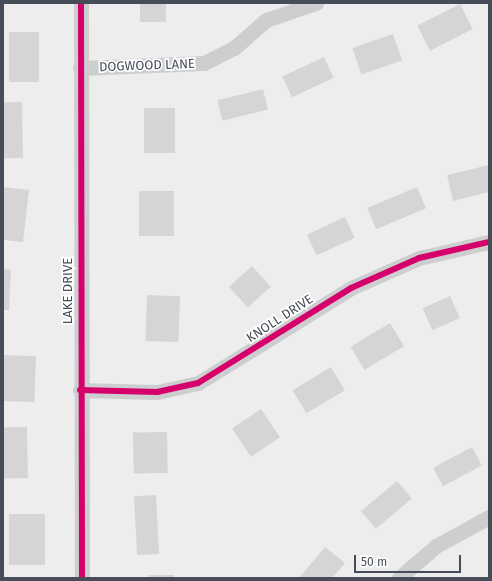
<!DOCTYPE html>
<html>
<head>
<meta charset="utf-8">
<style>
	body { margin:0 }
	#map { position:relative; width:492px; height:581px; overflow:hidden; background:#eeeded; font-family:"Fira Sans",sans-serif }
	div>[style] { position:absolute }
	.building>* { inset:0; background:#d5d5d7; transform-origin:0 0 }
	.minor>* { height:15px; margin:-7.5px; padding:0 7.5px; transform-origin:7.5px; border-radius:7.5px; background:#ccced0 }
	.cycleway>* { height:6px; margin:-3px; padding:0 3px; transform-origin:3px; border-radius:3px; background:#d6006c }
	span { translate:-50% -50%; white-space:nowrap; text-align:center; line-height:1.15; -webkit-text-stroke:3.5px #fff; paint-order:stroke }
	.street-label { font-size:13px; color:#464c58 }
	.frame { position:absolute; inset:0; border:4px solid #464c58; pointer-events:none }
	.scale { position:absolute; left:354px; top:555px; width:107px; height:18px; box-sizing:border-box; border:2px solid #464c58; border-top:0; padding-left:5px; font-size:12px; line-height:14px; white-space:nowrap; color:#464c58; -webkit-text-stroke:3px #fff; paint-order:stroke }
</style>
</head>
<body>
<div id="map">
	<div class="building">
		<i style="left:140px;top:3px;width:26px;height:19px"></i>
		<i style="left:460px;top:4px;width:28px;height:48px;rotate:63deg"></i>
		<i style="left:9px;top:32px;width:30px;height:50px"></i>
		<i style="left:393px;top:34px;width:28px;height:43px;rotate:71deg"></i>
		<i style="left:324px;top:57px;width:23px;height:46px;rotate:65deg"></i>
		<i style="left:263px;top:89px;width:21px;height:47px;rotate:76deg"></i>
		<i style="left:22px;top:102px;width:56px;height:19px;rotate:89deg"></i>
		<i style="left:144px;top:108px;width:31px;height:45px"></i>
		<i style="clip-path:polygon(489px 165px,489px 192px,453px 201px,447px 175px)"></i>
		<i style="clip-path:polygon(3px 187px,29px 190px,23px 242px,3px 240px)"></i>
		<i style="left:417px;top:187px;width:23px;height:54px;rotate:67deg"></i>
		<i style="left:139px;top:191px;width:35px;height:45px"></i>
		<i style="left:345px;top:217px;width:23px;height:42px;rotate:65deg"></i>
		<i style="left:252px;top:266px;width:28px;height:31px;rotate:48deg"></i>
		<i style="clip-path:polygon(3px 269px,11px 270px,9px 310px,3px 310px)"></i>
		<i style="left:147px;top:295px;width:33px;height:46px;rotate:2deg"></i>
		<i style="left:450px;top:296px;width:24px;height:30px;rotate:66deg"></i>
		<i style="left:390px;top:323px;width:27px;height:46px;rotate:59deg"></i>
		<i style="left:3px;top:355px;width:33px;height:46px;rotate:2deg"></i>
		<i style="left:331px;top:367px;width:27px;height:45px;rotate:59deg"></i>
		<i style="left:261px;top:409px;width:34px;height:35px;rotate:56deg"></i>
		<i style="left:27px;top:427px;width:51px;height:24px;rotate:89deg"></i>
		<i style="left:167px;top:432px;width:41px;height:34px;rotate:89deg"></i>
		<i style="left:472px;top:447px;width:21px;height:44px;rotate:62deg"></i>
		<i style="left:397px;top:481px;width:23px;height:47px;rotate:50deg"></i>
		<i style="left:156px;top:495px;width:59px;height:22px;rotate:87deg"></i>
		<i style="left:9px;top:514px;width:36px;height:51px"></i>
		<i style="clip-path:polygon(325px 547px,345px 563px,332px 578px,299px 578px)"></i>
		<i style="left:149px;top:575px;width:25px;height:3px"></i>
	</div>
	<div class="minor">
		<i style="left:81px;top:3px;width:575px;rotate:89.9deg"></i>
		<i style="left:80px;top:68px;width:124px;rotate:-2.3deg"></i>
		<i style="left:204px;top:63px;width:34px;rotate:-27deg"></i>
		<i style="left:234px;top:48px;width:43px;rotate:-41.2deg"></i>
		<i style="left:266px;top:20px;width:53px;rotate:-18.8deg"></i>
		<i style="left:80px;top:390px;width:77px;rotate:1.5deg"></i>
		<i style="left:157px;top:392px;width:42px;rotate:-12.4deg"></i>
		<i style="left:198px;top:383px;width:180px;rotate:-31.8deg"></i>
		<i style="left:351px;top:288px;width:74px;rotate:-23.8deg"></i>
		<i style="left:419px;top:258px;width:72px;rotate:-12.9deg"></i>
		<i style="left:399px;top:578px;width:49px;rotate:-40.9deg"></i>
		<i style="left:436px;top:546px;width:60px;rotate:-28.7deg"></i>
	</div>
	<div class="cycleway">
		<i style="left:81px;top:3px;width:575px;rotate:89.9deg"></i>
		<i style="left:80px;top:390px;width:77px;rotate:1.5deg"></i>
		<i style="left:157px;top:392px;width:42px;rotate:-12.4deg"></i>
		<i style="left:198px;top:383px;width:180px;rotate:-31.8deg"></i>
		<i style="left:351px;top:288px;width:74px;rotate:-23.8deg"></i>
		<i style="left:419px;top:258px;width:72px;rotate:-12.9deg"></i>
	</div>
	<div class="street-label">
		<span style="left:147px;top:66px;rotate:-2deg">DOGWOOD LANE</span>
		<span style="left:68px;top:291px;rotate:-90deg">LAKE DRIVE</span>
		<span style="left:280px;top:319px;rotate:-33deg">KNOLL DRIVE</span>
	</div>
	<div class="frame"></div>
	<div class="scale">50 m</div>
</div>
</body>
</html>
